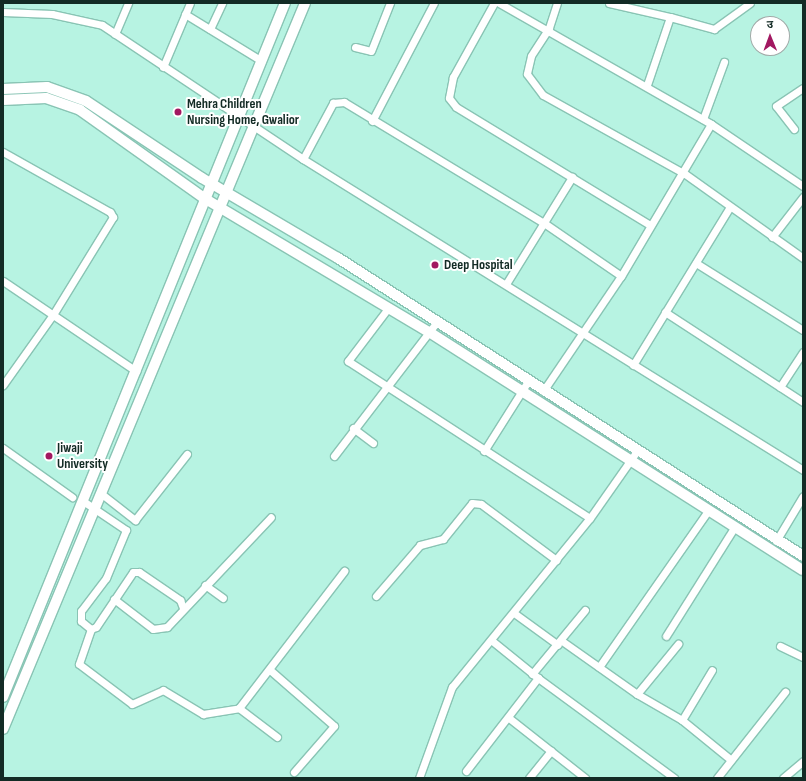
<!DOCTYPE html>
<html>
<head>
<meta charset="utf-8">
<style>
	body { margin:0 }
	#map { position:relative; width:806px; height:781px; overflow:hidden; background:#b7f3e2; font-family:"Sofia Sans Condensed","Noto Sans Devanagari",sans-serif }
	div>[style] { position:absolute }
	.roads { filter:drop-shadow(1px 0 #89c4b4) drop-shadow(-1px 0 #89c4b4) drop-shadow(0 1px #89c4b4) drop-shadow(0 -1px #89c4b4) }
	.minor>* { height:7px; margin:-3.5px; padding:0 3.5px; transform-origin:3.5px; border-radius:3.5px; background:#fff }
	.secondary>* { height:10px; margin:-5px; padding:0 5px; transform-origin:5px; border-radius:5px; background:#fff }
	.dots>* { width:11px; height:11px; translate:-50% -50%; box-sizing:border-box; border:2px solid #fff; border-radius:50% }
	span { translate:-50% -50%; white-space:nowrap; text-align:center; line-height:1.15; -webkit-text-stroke:4px #fff; paint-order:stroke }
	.poi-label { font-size:14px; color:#132b25; font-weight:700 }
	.left { translate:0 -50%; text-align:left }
	.frame { position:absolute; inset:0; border:4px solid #132b25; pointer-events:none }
	.north { position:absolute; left:750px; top:16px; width:40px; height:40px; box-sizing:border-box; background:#fff; border:1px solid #a1aaa8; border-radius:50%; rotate:359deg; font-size:11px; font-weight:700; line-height:16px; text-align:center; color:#132b25 }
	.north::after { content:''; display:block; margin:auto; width:14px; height:18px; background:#a21861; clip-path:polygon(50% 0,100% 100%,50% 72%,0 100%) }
</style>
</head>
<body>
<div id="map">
	<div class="roads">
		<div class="minor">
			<i style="left:494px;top:3px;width:85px;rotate:119deg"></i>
			<i style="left:453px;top:77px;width:21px;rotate:101deg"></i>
			<i style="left:449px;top:98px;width:11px;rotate:52deg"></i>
			<i style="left:456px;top:107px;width:227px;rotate:31.3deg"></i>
			<i style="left:499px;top:3px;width:244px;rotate:29.7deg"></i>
			<i style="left:711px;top:124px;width:177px;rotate:120.6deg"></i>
			<i style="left:621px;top:276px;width:139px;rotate:124.1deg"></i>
			<i style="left:557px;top:3px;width:26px;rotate:108deg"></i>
			<i style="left:549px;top:28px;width:33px;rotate:123deg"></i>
			<i style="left:531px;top:56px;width:18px;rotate:103deg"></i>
			<i style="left:527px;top:74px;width:26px;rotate:53deg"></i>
			<i style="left:543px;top:95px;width:162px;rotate:29.1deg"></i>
			<i style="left:685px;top:174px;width:145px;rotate:35.4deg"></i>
			<i style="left:609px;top:3px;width:63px;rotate:12.9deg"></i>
			<i style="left:670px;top:17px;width:72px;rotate:108.7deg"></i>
			<i style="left:3px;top:12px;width:49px;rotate:2.3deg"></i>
			<i style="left:52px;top:14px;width:51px;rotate:12.4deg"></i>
			<i style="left:102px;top:25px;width:242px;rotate:33.7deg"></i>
			<i style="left:303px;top:159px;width:589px;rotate:31.88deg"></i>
			<i style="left:185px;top:14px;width:90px;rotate:31.4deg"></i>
			<i style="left:670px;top:17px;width:46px;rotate:15.3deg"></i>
			<i style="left:714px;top:29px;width:44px;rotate:-35.8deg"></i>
			<i style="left:210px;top:29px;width:29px;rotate:-65deg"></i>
			<i style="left:115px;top:34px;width:34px;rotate:-67deg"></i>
			<i style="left:355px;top:47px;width:16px;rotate:14deg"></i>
			<i style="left:371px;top:51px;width:52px;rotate:-68.4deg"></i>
			<i style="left:163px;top:67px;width:69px;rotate:-67.1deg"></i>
			<i style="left:703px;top:119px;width:61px;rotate:-69.8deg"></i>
			<i style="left:372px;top:121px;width:133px;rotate:-62.3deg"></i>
			<i style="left:711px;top:124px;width:111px;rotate:34deg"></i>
			<i style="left:794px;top:129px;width:29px;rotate:-128deg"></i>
			<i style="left:776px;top:106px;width:32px;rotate:-34deg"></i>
			<i style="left:3px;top:152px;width:123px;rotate:29.3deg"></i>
			<i style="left:110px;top:212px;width:6px;rotate:59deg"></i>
			<i style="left:113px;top:217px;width:116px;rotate:121.6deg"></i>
			<i style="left:52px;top:316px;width:85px;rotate:125.4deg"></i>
			<i style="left:303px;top:159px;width:64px;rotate:-61.8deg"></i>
			<i style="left:333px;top:103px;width:11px;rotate:-5deg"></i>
			<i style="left:344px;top:102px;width:234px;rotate:31.2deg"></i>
			<i style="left:544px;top:223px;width:93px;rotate:34.5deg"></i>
			<i style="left:772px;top:237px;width:51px;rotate:-52.2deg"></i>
			<i style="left:696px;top:263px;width:126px;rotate:32.1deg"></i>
			<i style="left:3px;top:281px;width:161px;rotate:34.1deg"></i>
			<i style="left:506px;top:284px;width:126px;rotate:-58.3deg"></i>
			<i style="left:389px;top:307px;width:68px;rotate:127.2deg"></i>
			<i style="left:348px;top:361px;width:288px;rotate:33deg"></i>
			<i style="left:665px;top:312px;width:165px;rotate:33.1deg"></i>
			<i style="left:633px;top:365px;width:185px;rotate:-58.5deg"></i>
			<i style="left:780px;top:387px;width:42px;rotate:-56.7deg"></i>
			<i style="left:353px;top:428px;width:25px;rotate:37deg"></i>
			<i style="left:3px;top:448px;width:85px;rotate:35.4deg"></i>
			<i style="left:484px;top:451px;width:83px;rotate:-57.8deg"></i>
			<i style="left:334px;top:456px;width:169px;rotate:-52.5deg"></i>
			<i style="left:103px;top:495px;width:41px;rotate:38deg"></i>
			<i style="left:135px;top:520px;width:84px;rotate:-51.8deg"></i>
			<i style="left:83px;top:501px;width:52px;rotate:34deg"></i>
			<i style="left:126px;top:530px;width:52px;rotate:112.6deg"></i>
			<i style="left:106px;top:578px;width:41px;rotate:127.1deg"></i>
			<i style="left:81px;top:611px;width:10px;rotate:90deg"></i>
			<i style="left:81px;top:621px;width:13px;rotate:39deg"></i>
			<i style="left:91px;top:629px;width:5px;rotate:-22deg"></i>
			<i style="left:96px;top:627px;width:66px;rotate:-56.1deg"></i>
			<i style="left:133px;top:572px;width:6px"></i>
			<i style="left:139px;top:572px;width:50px;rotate:34.3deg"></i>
			<i style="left:180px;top:600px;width:9px;rotate:69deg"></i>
			<i style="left:776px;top:541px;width:52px;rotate:-59deg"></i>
			<i style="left:205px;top:585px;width:22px;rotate:36deg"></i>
			<i style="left:376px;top:596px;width:67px;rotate:-49.2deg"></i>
			<i style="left:420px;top:545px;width:24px;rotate:-15deg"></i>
			<i style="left:443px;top:539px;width:46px;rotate:-51.1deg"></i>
			<i style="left:472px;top:503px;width:9px;rotate:6deg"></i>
			<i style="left:481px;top:504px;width:94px;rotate:36.7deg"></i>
			<i style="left:114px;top:599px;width:49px;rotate:37.6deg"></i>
			<i style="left:153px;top:629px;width:14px;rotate:-8deg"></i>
			<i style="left:167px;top:627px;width:151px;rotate:-46.6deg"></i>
			<i style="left:514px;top:613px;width:54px;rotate:36deg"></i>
			<i style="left:91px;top:629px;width:37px;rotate:109deg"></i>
			<i style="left:79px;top:664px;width:66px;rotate:37deg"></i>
			<i style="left:132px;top:704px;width:34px;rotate:-24deg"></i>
			<i style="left:163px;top:690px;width:47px;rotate:31deg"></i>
			<i style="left:203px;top:714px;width:36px;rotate:-9deg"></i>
			<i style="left:666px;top:636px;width:128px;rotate:-57.8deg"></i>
			<i style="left:562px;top:641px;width:92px;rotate:35.2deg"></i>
			<i style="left:637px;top:694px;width:52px;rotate:30deg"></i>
			<i style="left:682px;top:720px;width:63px;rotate:39.2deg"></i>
			<i style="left:780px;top:646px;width:25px;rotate:26deg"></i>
			<i style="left:599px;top:667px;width:190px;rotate:-55.1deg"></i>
			<i style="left:270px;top:670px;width:85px;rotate:41.2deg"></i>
			<i style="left:334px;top:726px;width:61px;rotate:131deg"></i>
			<i style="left:532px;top:674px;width:83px;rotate:-50.4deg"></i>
			<i style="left:538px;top:678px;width:169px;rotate:36.3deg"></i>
			<i style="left:637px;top:694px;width:65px;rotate:-50.6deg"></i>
			<i style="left:509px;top:718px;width:97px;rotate:38.3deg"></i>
			<i style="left:682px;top:720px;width:58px;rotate:-59deg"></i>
			<i style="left:277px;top:737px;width:48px;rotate:-142.7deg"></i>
			<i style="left:239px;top:708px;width:173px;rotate:-52.5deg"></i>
			<i style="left:466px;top:771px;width:118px;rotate:-52.3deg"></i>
			<i style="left:538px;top:678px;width:60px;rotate:-141deg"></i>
			<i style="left:419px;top:778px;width:97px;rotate:-70.1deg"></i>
			<i style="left:452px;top:687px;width:218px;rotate:-50.8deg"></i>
			<i style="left:590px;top:518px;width:82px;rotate:-55deg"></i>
			<i style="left:529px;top:778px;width:35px;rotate:-51deg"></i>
			<i style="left:717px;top:778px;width:110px;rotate:-51.7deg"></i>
			<i style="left:783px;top:778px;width:26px;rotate:-40deg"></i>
		</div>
		<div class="secondary">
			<i style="left:3px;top:89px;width:44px;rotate:-2.6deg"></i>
			<i style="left:47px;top:87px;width:41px;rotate:19.7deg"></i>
			<i style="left:86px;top:101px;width:139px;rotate:33.6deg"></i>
			<i style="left:202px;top:178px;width:158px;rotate:30.5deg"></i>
			<i style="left:338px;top:258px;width:552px;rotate:32.65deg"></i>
			<i style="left:3px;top:100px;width:43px;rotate:-2.7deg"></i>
			<i style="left:46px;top:98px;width:36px;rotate:19deg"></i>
			<i style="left:80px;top:110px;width:152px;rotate:35.4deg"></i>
			<i style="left:204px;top:198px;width:262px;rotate:30.8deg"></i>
			<i style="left:429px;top:332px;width:443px;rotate:32.5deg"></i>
			<i style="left:3px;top:697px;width:749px;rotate:-67.89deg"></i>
			<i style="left:3px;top:729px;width:786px;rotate:-67.41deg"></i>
		</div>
	</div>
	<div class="dots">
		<i style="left:178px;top:112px;background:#a21861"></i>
		<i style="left:435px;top:265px;background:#a21861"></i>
		<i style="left:49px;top:456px;background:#a21861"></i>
	</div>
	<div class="poi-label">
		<span class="left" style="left:187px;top:112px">Mehra Children<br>Nursing Home, Gwalior</span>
		<span class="left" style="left:444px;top:265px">Deep Hospital</span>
		<span class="left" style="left:57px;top:456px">Jiwaji<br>University</span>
	</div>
	<div class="frame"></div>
	<div class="north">उ</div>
</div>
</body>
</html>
